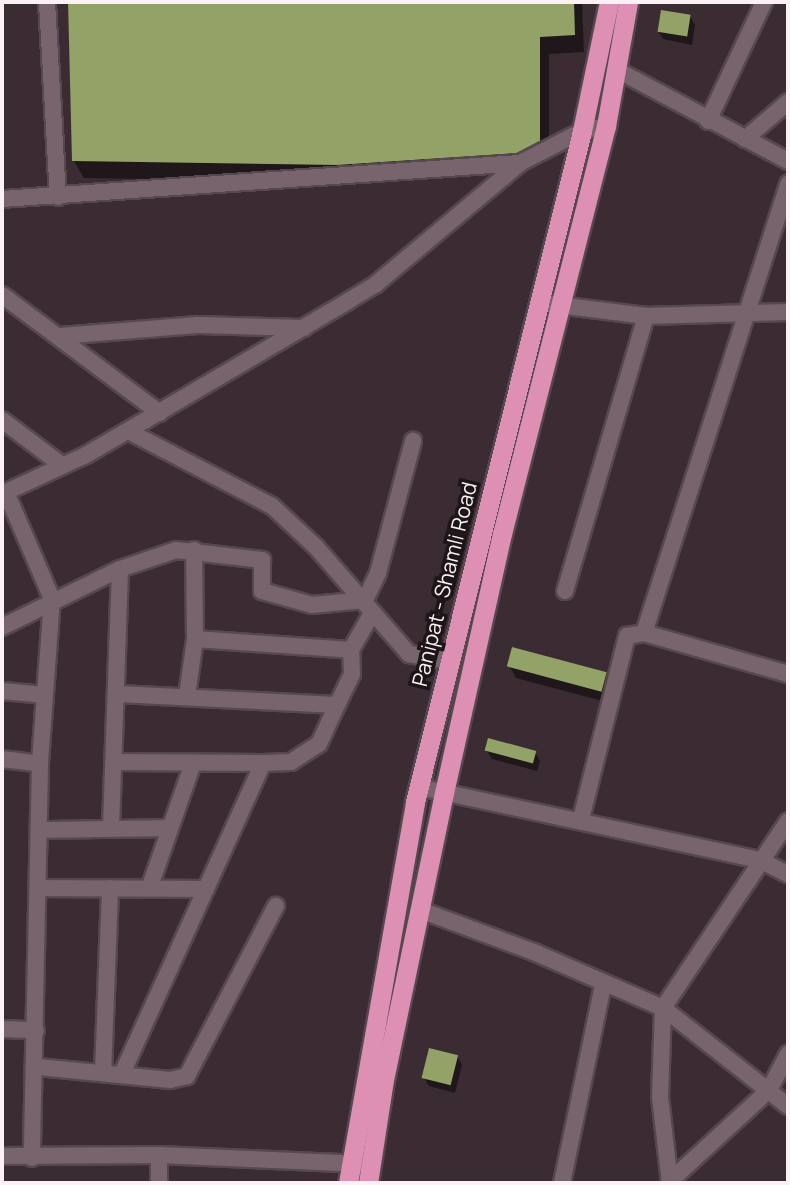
<!DOCTYPE html>
<html>
<head>
<meta charset="utf-8">
<style>
	body { margin:0 }
	#map { position:relative; width:790px; height:1185px; overflow:hidden; background:#3b2b32; font-family:Manrope,sans-serif }
	div>[style] { position:absolute }
	.shadow>* { inset:0; background:#0007 }
	.building>* { inset:0; background:#93a266; transform-origin:0 0 }
	.roads { filter:drop-shadow(2px 0 #56484f) drop-shadow(-2px 0 #56484f) drop-shadow(0 2px #56484f) drop-shadow(0 -2px #56484f) }
	.minor>* { height:16px; margin:-8px; padding:0 8px; transform-origin:8px; border-radius:8px; background:#77646c }
	.trunk>* { height:19px; margin:-9.5px; padding:0 9.5px; transform-origin:9.5px; border-radius:9.5px; background:#de90b4 }
	span { translate:-50% -50%; white-space:nowrap; text-align:center; line-height:1.15; -webkit-text-stroke:7px #1d1619; paint-order:stroke }
	.street-label { font-size:21px; color:#fcf1f5 }
	.frame { position:absolute; inset:0; border:4px solid #fcf1f5; pointer-events:none }
</style>
</head>
<body>
<div id="map">
	<div class="shadow">
		<i style="clip-path:polygon(70px 2px,582px 2px,584px 52px,549px 54px,549px 159px,516px 170px,348px 182px,84px 178px,74px 161px)"></i>
		<i style="clip-path:polygon(690px 16px,695px 25px,692px 45px,663px 39px,658px 31px)"></i>
		<i style="clip-path:polygon(509px 665px,606px 673px,614px 686px,610px 703px,516px 678px)"></i>
		<i style="clip-path:polygon(487px 751px,535px 752px,540px 761px,537px 771px,492px 759px)"></i>
		<i style="clip-path:polygon(457px 1056px,462px 1065px,455px 1093px,429px 1086px,424px 1078px)"></i>
	</div>
	<div class="building">
		<i style="clip-path:polygon(68px 2px,574px 2px,575px 35px,540px 37px,540px 141px,517px 153px,337px 165px,72px 161px)"></i>
		<i style="left:661px;top:10px;width:30px;height:22px;rotate:9deg"></i>
		<i style="left:512px;top:647px;width:98px;height:20px;rotate:15deg"></i>
		<i style="left:488px;top:738px;width:50px;height:13px;rotate:15deg"></i>
		<i style="left:429px;top:1048px;width:30px;height:31px;rotate:14deg"></i>
	</div>
	<div class="roads">
		<div class="minor">
			<i style="left:47px;top:2px;width:195px;rotate:86.8deg"></i>
			<i style="left:617px;top:70px;width:194px;rotate:28deg"></i>
			<i style="left:708px;top:121px;width:132px;rotate:-64.8deg"></i>
			<i style="left:745px;top:139px;width:57px;rotate:-40.7deg"></i>
			<i style="left:2px;top:199px;width:519px;rotate:-3.98deg"></i>
			<i style="left:2px;top:295px;width:197px;rotate:36.8deg"></i>
			<i style="left:550px;top:304px;width:97px;rotate:7.1deg"></i>
			<i style="left:646px;top:316px;width:142px;rotate:-1.6deg"></i>
			<i style="left:60px;top:336px;width:138px;rotate:-4.6deg"></i>
			<i style="left:198px;top:325px;width:106px;rotate:1.6deg"></i>
			<i style="left:2px;top:420px;width:76px;rotate:37deg"></i>
			<i style="left:128px;top:431px;width:162px;rotate:27.5deg"></i>
			<i style="left:272px;top:506px;width:60px;rotate:43deg"></i>
			<i style="left:316px;top:547px;width:142px;rotate:49deg"></i>
			<i style="left:409px;top:654px;width:40px;rotate:10deg"></i>
			<i style="left:6px;top:492px;width:116px;rotate:66.7deg"></i>
			<i style="left:52px;top:599px;width:165px;rotate:94.2deg"></i>
			<i style="left:40px;top:764px;width:394px;rotate:91.2deg"></i>
			<i style="left:2px;top:494px;width:93px;rotate:-24.9deg"></i>
			<i style="left:86px;top:455px;width:304px;rotate:-30.4deg"></i>
			<i style="left:348px;top:301px;width:33px;rotate:-31deg"></i>
			<i style="left:376px;top:284px;width:188px;rotate:-40deg"></i>
			<i style="left:520px;top:163px;width:70px;rotate:-27.3deg"></i>
			<i style="left:582px;top:131px;width:25px;rotate:-12deg"></i>
			<i style="left:565px;top:591px;width:287px;rotate:-73.6deg"></i>
			<i style="left:2px;top:627px;width:131px;rotate:-26.2deg"></i>
			<i style="left:120px;top:569px;width:59px;rotate:-18.7deg"></i>
			<i style="left:176px;top:550px;width:87px;rotate:6.6deg"></i>
			<i style="left:262px;top:560px;width:31px;rotate:90deg"></i>
			<i style="left:262px;top:591px;width:52px;rotate:15.6deg"></i>
			<i style="left:312px;top:605px;width:53px;rotate:-5.4deg"></i>
			<i style="left:365px;top:600px;width:30px;rotate:-64deg"></i>
			<i style="left:378px;top:573px;width:137px;rotate:-75.1deg"></i>
			<i style="left:644px;top:633px;width:472px;rotate:-72.2deg"></i>
			<i style="left:195px;top:639px;width:156px;rotate:4deg"></i>
			<i style="left:2px;top:691px;width:43px;rotate:5.3deg"></i>
			<i style="left:119px;top:694px;width:218px;rotate:2.9deg"></i>
			<i style="left:337px;top:705px;width:34px;rotate:-64deg"></i>
			<i style="left:352px;top:674px;width:24px;rotate:-92deg"></i>
			<i style="left:351px;top:650px;width:40px;rotate:-60.3deg"></i>
			<i style="left:187px;top:696px;width:58px;rotate:-82deg"></i>
			<i style="left:195px;top:639px;width:89px;rotate:-90.6deg"></i>
			<i style="left:2px;top:759px;width:38px;rotate:7deg"></i>
			<i style="left:114px;top:762px;width:149px;rotate:0.4deg"></i>
			<i style="left:263px;top:763px;width:341px;rotate:114.4deg"></i>
			<i style="left:263px;top:763px;width:28px;rotate:-2deg"></i>
			<i style="left:291px;top:762px;width:33px;rotate:-33deg"></i>
			<i style="left:319px;top:744px;width:43px;rotate:-65.2deg"></i>
			<i style="left:419px;top:787px;width:349px;rotate:12.1deg"></i>
			<i style="left:760px;top:860px;width:31px;rotate:27deg"></i>
			<i style="left:581px;top:819px;width:189px;rotate:-75.9deg"></i>
			<i style="left:627px;top:636px;width:17px;rotate:-10deg"></i>
			<i style="left:644px;top:633px;width:150px;rotate:15.9deg"></i>
			<i style="left:111px;top:827px;width:258px;rotate:-88deg"></i>
			<i style="left:40px;top:830px;width:127px;rotate:-0.9deg"></i>
			<i style="left:150px;top:886px;width:130px;rotate:-70.7deg"></i>
			<i style="left:38px;top:888px;width:168px;rotate:0.3deg"></i>
			<i style="left:423px;top:911px;width:118px;rotate:20.3deg"></i>
			<i style="left:534px;top:952px;width:141px;rotate:23.5deg"></i>
			<i style="left:663px;top:1008px;width:159px;rotate:38.1deg"></i>
			<i style="left:2px;top:1029px;width:34px;rotate:2deg"></i>
			<i style="left:38px;top:1067px;width:133px;rotate:5.6deg"></i>
			<i style="left:170px;top:1080px;width:17px;rotate:-13deg"></i>
			<i style="left:187px;top:1076px;width:192px;rotate:-62.4deg"></i>
			<i style="left:103px;top:1073px;width:185px;rotate:-87.8deg"></i>
			<i style="left:159px;top:1155px;width:28px;rotate:90deg"></i>
			<i style="left:2px;top:1156px;width:157px;rotate:-0.4deg"></i>
			<i style="left:159px;top:1155px;width:204px;rotate:2.5deg"></i>
			<i style="left:670px;top:1181px;width:134px;rotate:-42.6deg"></i>
			<i style="left:769px;top:1090px;width:41px;rotate:-62.2deg"></i>
			<i style="left:562px;top:1183px;width:202px;rotate:-78.3deg"></i>
			<i style="left:670px;top:1183px;width:87px;rotate:-96.6deg"></i>
			<i style="left:660px;top:1097px;width:89px;rotate:-88.1deg"></i>
			<i style="left:663px;top:1008px;width:225px;rotate:-56.2deg"></i>
		</div>
		<div class="trunk">
			<i style="left:348px;top:1183px;width:387px;rotate:-80deg"></i>
			<i style="left:415px;top:802px;width:691px;rotate:-76.02deg"></i>
			<i style="left:582px;top:131px;width:132px;rotate:-78.2deg"></i>
			<i style="left:368px;top:1183px;width:104px;rotate:-81.2deg"></i>
			<i style="left:384px;top:1080px;width:293px;rotate:-78.2deg"></i>
			<i style="left:444px;top:793px;width:265px;rotate:-77.4deg"></i>
			<i style="left:502px;top:534px;width:421px;rotate:-75.7deg"></i>
			<i style="left:606px;top:126px;width:126px;rotate:-79.9deg"></i>
		</div>
	</div>
	<div class="street-label">
		<span style="left:444px;top:584px;rotate:-76deg">Panipat - Shamli Road</span>
	</div>
	<div class="frame"></div>
</div>
</body>
</html>
